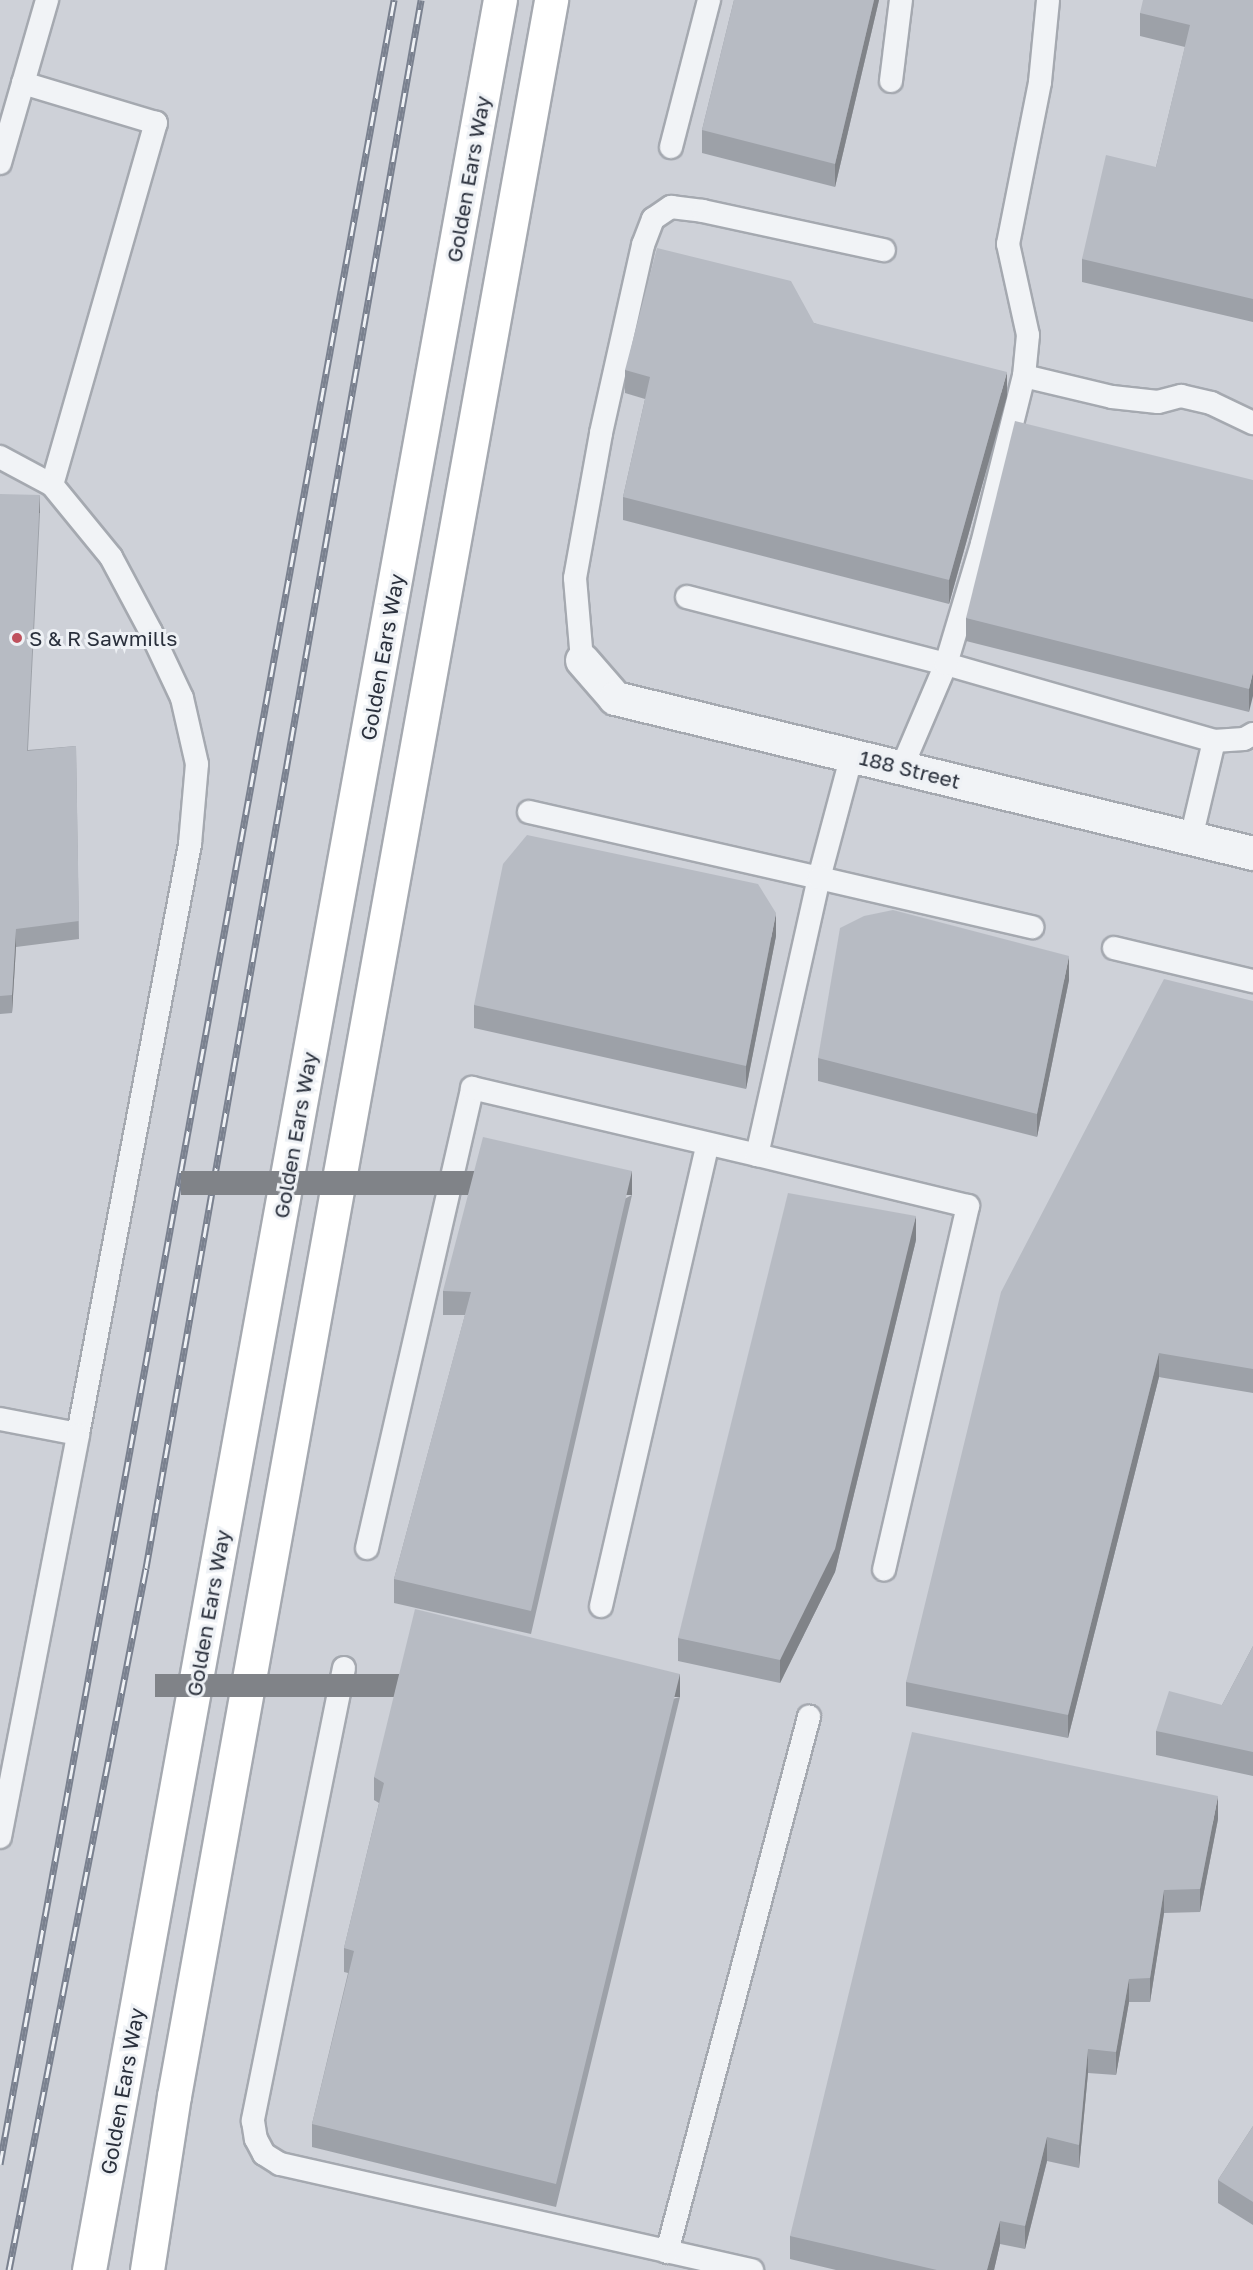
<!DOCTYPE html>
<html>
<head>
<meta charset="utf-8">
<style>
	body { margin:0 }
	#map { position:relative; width:1253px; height:2270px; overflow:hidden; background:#dfe2e7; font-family:"Golos Text",sans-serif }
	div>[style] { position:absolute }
	.built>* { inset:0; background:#ced1d8; transform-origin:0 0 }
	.roads { filter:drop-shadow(2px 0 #a5a9b0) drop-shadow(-2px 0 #a5a9b0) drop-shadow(0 2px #a5a9b0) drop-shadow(0 -2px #a5a9b0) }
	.service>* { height:22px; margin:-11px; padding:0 11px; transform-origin:11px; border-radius:11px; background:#f1f3f6 }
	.minor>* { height:33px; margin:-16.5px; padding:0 16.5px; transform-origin:16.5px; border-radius:16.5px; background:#f1f3f6 }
	.primary>* { height:33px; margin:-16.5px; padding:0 16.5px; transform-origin:16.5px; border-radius:16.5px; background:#fff }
	.rail>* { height:7px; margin-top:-3.5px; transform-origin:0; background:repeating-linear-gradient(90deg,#eef1f5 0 14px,#7a818f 0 28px); box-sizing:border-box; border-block:2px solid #7a818f }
	.wall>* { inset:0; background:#9da1a8 }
	.shaded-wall>* { inset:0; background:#808388; transform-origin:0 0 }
	.building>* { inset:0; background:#b7bbc3 }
	.dots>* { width:16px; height:16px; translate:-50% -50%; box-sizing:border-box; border:3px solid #eef1f5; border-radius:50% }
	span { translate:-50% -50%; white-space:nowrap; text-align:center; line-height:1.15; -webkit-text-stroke:6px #eef1f5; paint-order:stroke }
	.street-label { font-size:21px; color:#2a303c }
	.poi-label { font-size:21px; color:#2a303c }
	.left { translate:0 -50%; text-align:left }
</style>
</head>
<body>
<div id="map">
	<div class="built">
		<i style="left:0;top:0;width:1253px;height:2270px"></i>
	</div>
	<div class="roads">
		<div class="service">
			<i style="left:891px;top:81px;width:82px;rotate:-83deg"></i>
			<i style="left:671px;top:147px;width:152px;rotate:-75.5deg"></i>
			<i style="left:0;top:163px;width:170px;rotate:-73.9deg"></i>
			<i style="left:1024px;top:376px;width:90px;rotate:13.4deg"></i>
			<i style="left:1112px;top:397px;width:46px;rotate:6.2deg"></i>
			<i style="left:1158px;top:402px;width:24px;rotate:-15deg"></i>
			<i style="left:1181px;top:396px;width:31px;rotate:13deg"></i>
			<i style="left:1211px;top:403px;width:47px;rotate:25.5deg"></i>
			<i style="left:0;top:457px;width:59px;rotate:28.3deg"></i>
			<i style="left:52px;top:485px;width:377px;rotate:-74deg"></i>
			<i style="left:156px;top:123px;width:139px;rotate:-163.3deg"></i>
			<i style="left:687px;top:597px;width:268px;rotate:14.5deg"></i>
			<i style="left:946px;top:664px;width:279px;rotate:16deg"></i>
			<i style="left:1214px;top:741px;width:100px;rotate:103.3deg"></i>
			<i style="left:582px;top:660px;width:82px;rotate:-94.9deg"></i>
			<i style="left:575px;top:578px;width:147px;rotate:-79.8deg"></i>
			<i style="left:601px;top:433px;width:193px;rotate:-77.4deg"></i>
			<i style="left:643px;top:245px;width:28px;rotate:-69deg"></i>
			<i style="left:653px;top:219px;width:22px;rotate:-34deg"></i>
			<i style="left:671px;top:207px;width:32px;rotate:7deg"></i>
			<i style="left:703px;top:211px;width:185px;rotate:12.2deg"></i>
			<i style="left:1214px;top:741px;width:30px;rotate:-4deg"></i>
			<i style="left:1244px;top:739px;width:10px;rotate:-29deg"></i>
			<i style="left:902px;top:767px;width:112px;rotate:-66.9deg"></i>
			<i style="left:946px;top:664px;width:125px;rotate:-73.3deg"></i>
			<i style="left:982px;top:544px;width:173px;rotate:-76deg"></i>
			<i style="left:1024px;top:376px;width:41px;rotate:-84.4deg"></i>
			<i style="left:1028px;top:335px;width:93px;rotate:-102.4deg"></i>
			<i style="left:1008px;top:244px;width:165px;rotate:-78.8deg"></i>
			<i style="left:1040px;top:82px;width:82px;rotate:-84.4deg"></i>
			<i style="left:529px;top:812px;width:297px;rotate:12.8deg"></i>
			<i style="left:819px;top:878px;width:127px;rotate:-75deg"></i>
			<i style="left:1114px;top:948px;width:143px;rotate:13.4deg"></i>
			<i style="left:757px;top:1155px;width:217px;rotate:13.6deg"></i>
			<i style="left:968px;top:1206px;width:373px;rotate:103deg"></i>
			<i style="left:0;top:1419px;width:79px;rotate:10.9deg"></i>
			<i style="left:78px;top:1434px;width:601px;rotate:-79.25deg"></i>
			<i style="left:190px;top:844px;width:80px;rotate:-85deg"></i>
			<i style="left:197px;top:764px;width:68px;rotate:-102.8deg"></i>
			<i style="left:182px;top:698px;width:73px;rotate:-115.2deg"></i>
			<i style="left:151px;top:632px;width:85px;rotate:-118.1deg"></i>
			<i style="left:111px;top:557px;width:93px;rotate:-129.3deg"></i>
			<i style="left:367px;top:1548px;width:472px;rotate:-77.1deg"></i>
			<i style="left:472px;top:1088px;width:293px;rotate:13.2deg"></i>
			<i style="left:757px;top:1155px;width:284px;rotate:-77.4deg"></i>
			<i style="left:819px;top:878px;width:219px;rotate:13deg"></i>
			<i style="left:601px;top:1606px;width:474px;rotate:-77deg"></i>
			<i style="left:344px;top:1668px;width:462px;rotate:101.4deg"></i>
			<i style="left:253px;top:2121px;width:18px;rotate:81deg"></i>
			<i style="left:256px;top:2139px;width:17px;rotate:62deg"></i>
			<i style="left:264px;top:2154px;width:19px;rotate:32deg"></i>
			<i style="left:280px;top:2164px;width:484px;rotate:12.7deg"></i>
			<i style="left:0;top:1837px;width:410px;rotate:-79deg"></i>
			<i style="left:667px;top:2252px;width:554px;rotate:-75.14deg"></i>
		</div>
		<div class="minor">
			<i style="left:582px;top:660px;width:50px;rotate:49deg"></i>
			<i style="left:615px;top:698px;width:657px;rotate:13.66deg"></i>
		</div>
		<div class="primary">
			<i style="left:89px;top:2270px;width:2307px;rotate:-79.74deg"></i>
			<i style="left:147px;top:2270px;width:176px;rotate:-81.2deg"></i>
			<i style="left:174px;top:2096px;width:2130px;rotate:-79.8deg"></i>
		</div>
	</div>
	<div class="rail">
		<i style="left:0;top:2164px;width:2200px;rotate:-79.68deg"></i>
		<i style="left:9px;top:2270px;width:715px;rotate:-78.96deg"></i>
		<i style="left:146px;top:1568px;width:1592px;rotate:-80.05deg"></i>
	</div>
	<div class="wall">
		<i style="clip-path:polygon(734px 0,879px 0,835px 187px,702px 153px,702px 130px)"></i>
		<i style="clip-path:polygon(1253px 0,1253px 322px,1082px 282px,1082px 259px,1156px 167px,1185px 47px,1140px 36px,1140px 13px)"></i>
		<i style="clip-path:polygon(814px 323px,1007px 396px,949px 604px,623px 520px,623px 497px,645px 399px,625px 393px,625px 370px)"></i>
		<i style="clip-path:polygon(1253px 480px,1249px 712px,966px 641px,966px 618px)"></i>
		<i style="clip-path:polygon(0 494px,40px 513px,28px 750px,76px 746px,79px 939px,16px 947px,12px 1013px,0 1014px)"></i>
		<i style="clip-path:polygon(776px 936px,746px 1089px,474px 1028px,474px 1005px)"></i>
		<i style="clip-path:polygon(1069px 980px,1037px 1137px,818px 1081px,818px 1058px)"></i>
		<i style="clip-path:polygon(1253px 1001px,1253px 1393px,1159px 1377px,1068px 1738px,906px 1706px,906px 1682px)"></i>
		<i style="clip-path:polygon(632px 1195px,531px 1634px,394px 1603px,394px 1579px,465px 1315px,443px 1315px,443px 1291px)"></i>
		<i style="clip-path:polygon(916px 1240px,835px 1572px,780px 1683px,678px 1661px,678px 1638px)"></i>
		<i style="clip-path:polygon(1253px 1646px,1253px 1776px,1156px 1755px,1156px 1731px,1222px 1705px)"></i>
		<i style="clip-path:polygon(680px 1697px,556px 2207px,312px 2147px,312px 2124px,348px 1973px,344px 1972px,344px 1948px,379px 1803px,374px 1800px,374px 1777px)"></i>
		<i style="clip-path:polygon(1218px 1819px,1200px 1912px,1164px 1913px,1150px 2002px,1129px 2002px,1116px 2075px,1088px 2073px,1079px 2168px,1047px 2161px,1025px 2249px,1000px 2244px,994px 2270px,836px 2270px,790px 2259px,790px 2236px)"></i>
		<i style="clip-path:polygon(1253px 2126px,1253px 2225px,1218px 2203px,1218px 2180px)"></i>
	</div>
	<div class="shaded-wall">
		<i style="clip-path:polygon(874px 0,879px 0,835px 187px,835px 164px)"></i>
		<i style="clip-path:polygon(1007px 372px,1007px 396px,949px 604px,949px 580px)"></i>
		<i style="left:40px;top:495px;width:18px;height:256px;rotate:90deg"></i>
		<i style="clip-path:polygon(1253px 672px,1253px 696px,1249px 712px,1249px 689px)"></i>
		<i style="clip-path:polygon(776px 913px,776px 936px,746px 1089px,746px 1066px)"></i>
		<i style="clip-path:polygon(16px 929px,16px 947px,12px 1013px,12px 995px)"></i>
		<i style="clip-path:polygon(1069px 956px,1069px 980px,1037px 1137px,1037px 1114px)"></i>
		<i style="left:632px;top:1171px;width:24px;height:451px;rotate:90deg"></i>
		<i style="clip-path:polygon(916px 1216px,916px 1240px,835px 1572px,780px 1683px,780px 1660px)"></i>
		<i style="clip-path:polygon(1159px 1353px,1159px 1377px,1068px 1738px,1068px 1715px)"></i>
		<i style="left:680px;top:1674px;width:23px;height:525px;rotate:90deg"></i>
		<i style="clip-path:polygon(1218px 1796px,1218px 1819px,1200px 1912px,1200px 1889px)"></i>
		<i style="clip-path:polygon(1164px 1890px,1164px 1913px,1150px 2002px,1150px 1978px)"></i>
		<i style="clip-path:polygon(1129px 1979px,1129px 2002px,1116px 2075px,1116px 2052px)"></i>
		<i style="clip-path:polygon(1088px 2049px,1088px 2073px,1079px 2168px,1079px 2145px)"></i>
		<i style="clip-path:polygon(1047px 2137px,1047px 2161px,1025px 2249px,1025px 2226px)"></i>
		<i style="clip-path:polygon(1000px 2221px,1000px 2244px,994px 2270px,987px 2270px)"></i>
	</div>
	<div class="building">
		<i style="clip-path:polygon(734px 0,874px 0,835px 164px,702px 130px)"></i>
		<i style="clip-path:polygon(1143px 0,1253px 0,1253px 299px,1082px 259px,1106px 155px,1156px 167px,1190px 25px,1140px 13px)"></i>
		<i style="clip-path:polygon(657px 248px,791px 281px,814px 323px,1007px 372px,949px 580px,623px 497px,650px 377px,625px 370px)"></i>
		<i style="clip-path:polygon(1015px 421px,1253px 480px,1253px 672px,1249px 689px,966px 618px)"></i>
		<i style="clip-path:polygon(0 494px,40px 495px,27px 751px,76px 746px,79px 921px,16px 929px,12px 995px,0 996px)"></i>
		<i style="clip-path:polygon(527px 835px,758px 884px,776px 913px,746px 1066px,474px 1005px,503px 864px)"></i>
		<i style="clip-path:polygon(893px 910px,1069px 956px,1037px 1114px,818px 1058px,840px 928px,864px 916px)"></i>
		<i style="clip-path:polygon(1164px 979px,1253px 1001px,1253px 1369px,1159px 1353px,1068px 1715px,906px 1682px,1001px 1292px)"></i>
		<i style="clip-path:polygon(483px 1137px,632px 1171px,531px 1611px,394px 1579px,471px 1292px,443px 1291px)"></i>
		<i style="clip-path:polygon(788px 1193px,916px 1216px,835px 1549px,780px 1660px,678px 1638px)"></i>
		<i style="clip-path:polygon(415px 1609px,680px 1674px,556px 2184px,312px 2124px,354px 1951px,344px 1948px,384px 1783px,374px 1777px)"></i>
		<i style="clip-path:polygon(1253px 1646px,1253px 1752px,1156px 1731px,1169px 1691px,1222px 1705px)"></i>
		<i style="clip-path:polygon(912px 1732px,1218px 1796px,1200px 1889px,1164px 1890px,1150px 1978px,1129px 1979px,1116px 2052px,1088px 2049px,1079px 2145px,1047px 2137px,1025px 2226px,1000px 2221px,987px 2270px,937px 2270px,790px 2236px)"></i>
		<i style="clip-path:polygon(1253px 2126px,1253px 2202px,1218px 2180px)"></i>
	</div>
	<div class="dots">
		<i style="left:17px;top:638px;background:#bf515d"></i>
	</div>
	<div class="street-label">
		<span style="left:468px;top:179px;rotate:-80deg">Golden Ears Way</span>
		<span style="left:382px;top:657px;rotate:-80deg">Golden Ears Way</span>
		<span style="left:910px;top:769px;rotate:14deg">188 Street</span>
		<span style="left:295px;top:1135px;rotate:-80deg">Golden Ears Way</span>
		<span style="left:208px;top:1613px;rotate:-80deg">Golden Ears Way</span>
		<span style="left:122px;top:2091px;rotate:-80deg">Golden Ears Way</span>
	</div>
	<div class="poi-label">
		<span class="left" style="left:29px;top:638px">S &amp; R Sawmills</span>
	</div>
</div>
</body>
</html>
